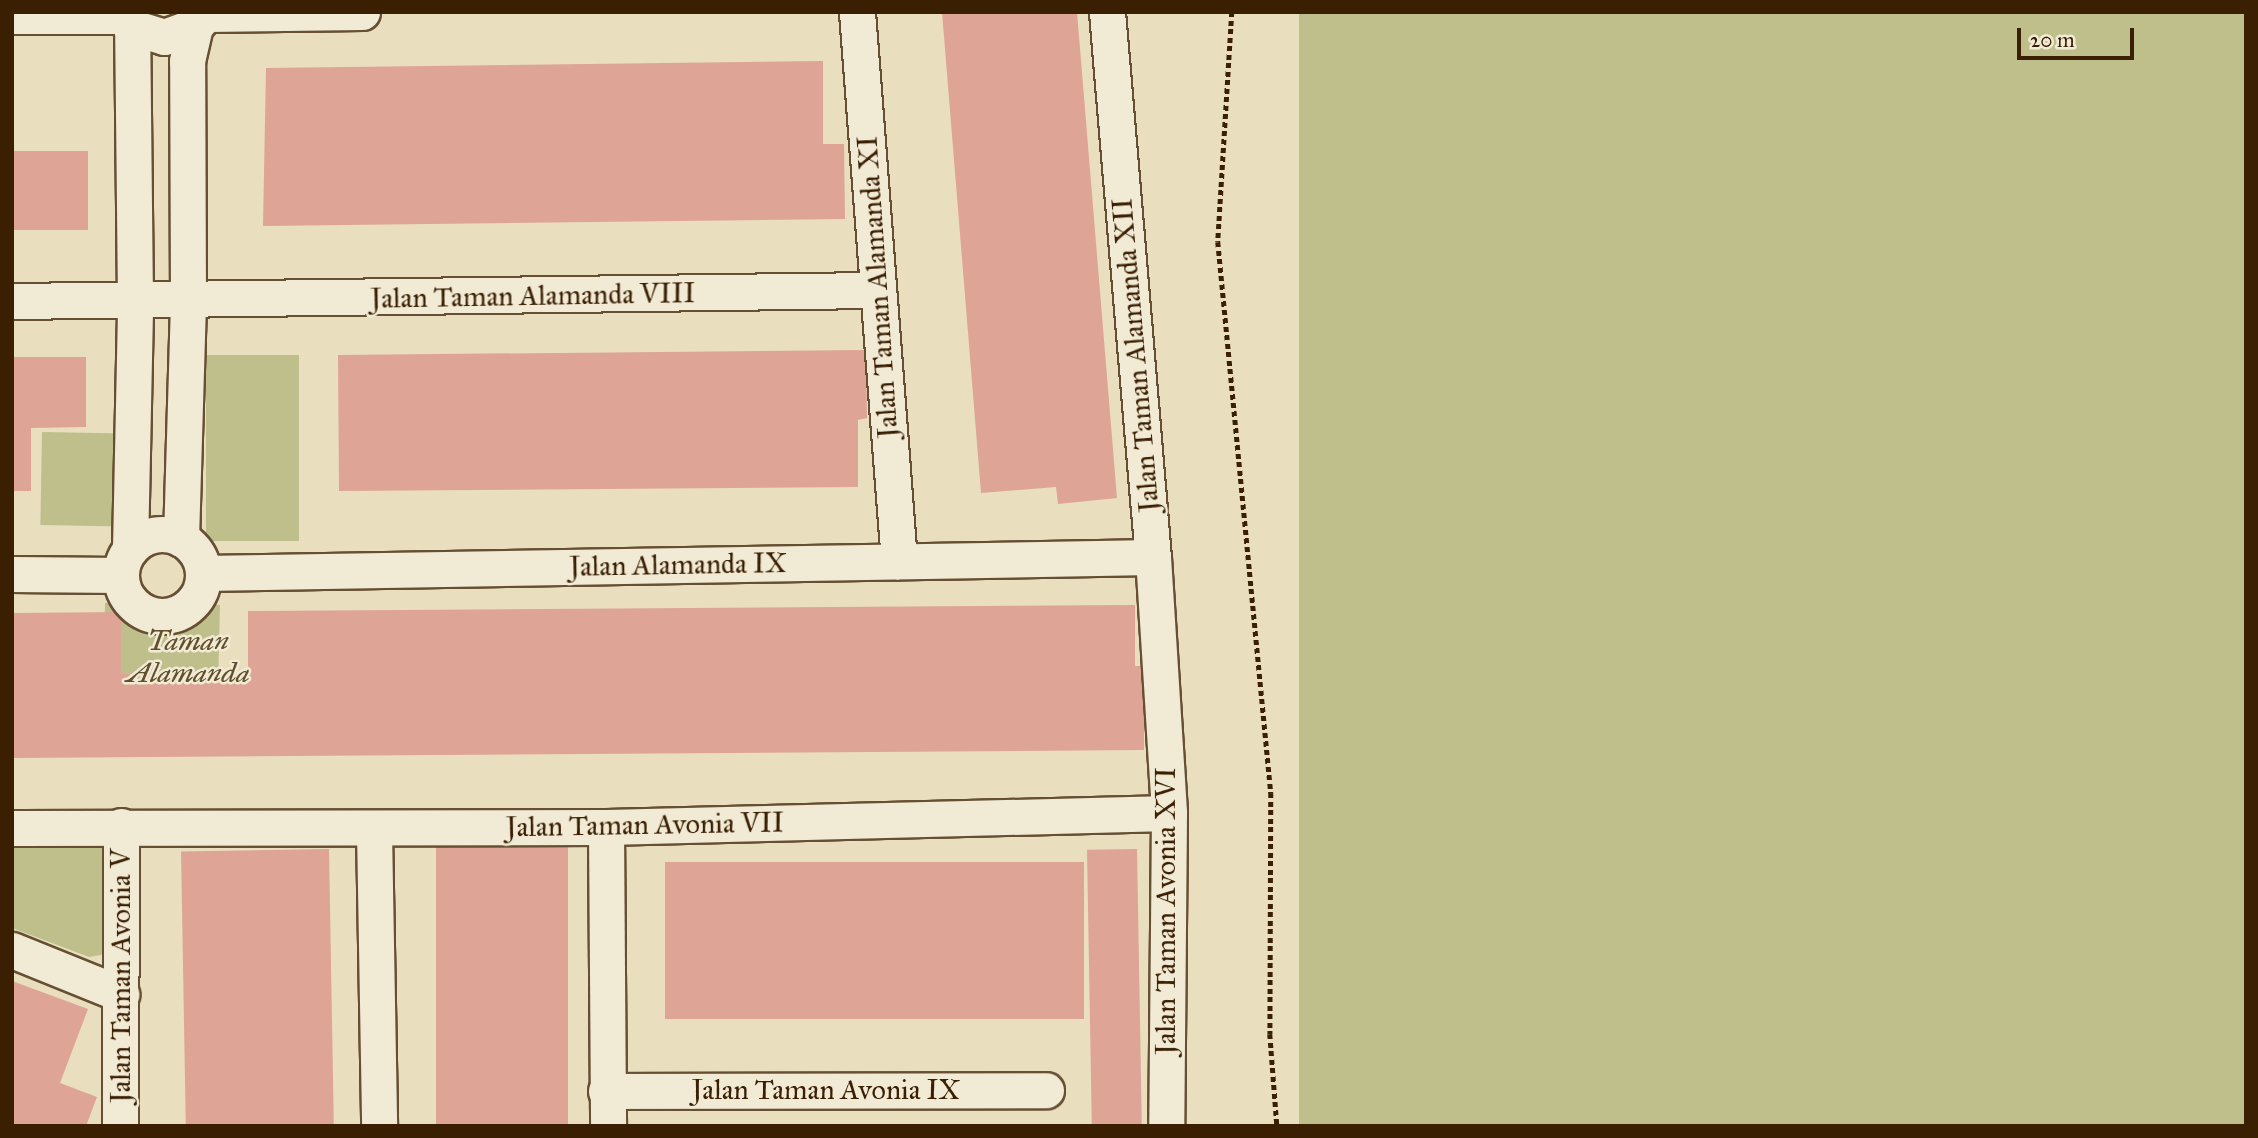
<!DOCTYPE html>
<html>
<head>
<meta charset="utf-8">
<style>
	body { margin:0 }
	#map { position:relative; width:2258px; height:1138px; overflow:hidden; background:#e9debe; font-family:"IM FELL Great Primer",serif }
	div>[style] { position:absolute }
	.green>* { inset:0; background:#bfbf8c; transform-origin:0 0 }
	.building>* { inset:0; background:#dea496; transform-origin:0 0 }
	.path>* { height:4.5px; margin-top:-2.25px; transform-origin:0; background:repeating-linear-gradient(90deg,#3a1f03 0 5px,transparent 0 8.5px) }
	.roads { filter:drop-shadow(2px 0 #664f32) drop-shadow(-2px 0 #664f32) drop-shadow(0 2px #664f32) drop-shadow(0 -2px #664f32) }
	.street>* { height:35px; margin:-17.5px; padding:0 17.5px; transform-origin:17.5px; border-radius:17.5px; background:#f1ead5 }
	.street>.ring { margin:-17.5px; padding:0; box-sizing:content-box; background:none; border:35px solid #f1ead5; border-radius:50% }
	span { translate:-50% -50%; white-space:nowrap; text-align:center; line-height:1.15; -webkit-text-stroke:5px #f1ead5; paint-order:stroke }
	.street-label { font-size:28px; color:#3a1f03 }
	.park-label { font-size:28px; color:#624f2c; font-style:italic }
	.frame { position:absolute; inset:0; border:14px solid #3a1f03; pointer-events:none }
	.scale { position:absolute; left:2017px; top:28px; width:117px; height:32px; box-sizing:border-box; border:4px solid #3a1f03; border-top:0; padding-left:9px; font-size:21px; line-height:24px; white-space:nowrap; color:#3a1f03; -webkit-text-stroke:5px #f1ead5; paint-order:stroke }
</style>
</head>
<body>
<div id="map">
	<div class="green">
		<i style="left:1299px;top:12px;width:947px;height:1114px"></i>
		<i style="left:206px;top:355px;width:93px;height:186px"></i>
		<i style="left:42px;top:432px;width:81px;height:93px;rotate:1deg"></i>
		<i style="clip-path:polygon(105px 603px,120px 603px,142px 628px,159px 633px,184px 626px,206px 604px,220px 605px,218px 689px,104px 687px)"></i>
		<i style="clip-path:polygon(12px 844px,99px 844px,106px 855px,107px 946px,101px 955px,89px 957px,12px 928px)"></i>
	</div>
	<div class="building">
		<i style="clip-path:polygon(942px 12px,1077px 12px,1117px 498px,1058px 504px,1056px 487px,981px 493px)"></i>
		<i style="clip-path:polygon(823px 61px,823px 144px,844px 144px,845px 219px,263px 226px,266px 68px)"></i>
		<i style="left:88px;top:151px;width:79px;height:76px;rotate:90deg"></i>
		<i style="clip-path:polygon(866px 350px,867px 418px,858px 420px,858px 487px,339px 491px,338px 355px)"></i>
		<i style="clip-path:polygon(12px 357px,86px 357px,86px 427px,31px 428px,31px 491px,12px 491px)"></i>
		<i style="clip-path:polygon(1135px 605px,1135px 666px,1144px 666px,1144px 750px,12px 758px,12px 613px,121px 612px,121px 674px,234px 673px,248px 673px,248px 611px)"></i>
		<i style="left:568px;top:847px;width:279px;height:132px;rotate:90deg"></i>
		<i style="left:329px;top:849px;width:277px;height:148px;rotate:89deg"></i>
		<i style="left:1137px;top:849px;width:277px;height:50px;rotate:89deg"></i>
		<i style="left:1084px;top:862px;width:157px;height:419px;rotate:90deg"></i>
		<i style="clip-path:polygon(12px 981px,88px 1009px,60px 1083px,97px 1097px,86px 1126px,12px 1126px)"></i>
	</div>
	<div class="path">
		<i style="left:1232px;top:12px;width:230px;rotate:93.5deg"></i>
		<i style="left:1218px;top:242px;width:554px;rotate:84.51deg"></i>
		<i style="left:1271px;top:793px;width:241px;rotate:90.2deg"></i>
		<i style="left:1270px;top:1034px;width:92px;rotate:85.6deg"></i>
	</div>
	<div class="roads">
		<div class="street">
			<i style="left:118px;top:12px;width:21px;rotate:47deg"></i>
			<i style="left:132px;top:27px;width:34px;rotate:17deg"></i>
			<i style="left:164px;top:37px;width:33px;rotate:-20deg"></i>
			<i style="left:195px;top:26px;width:19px;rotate:-47deg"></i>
			<i style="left:857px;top:12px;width:551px;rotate:85.63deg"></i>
			<i style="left:1107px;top:12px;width:547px;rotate:85.18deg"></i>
			<i style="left:1153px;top:557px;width:256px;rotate:86.4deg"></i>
			<i style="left:1169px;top:813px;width:313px;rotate:90.5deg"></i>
			<i style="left:207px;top:14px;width:155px;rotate:-0.7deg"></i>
			<i style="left:12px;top:16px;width:108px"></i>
			<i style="left:12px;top:301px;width:865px;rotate:-0.73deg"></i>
			<i class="ring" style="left:121px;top:534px;width:47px;height:47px"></i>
			<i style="left:181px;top:539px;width:238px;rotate:-88.3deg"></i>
			<i style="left:188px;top:301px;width:240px;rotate:-90.2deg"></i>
			<i style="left:187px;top:61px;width:36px;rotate:-77deg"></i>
			<i style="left:130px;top:549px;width:247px;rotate:-88.8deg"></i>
			<i style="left:135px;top:302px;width:275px;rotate:-90.6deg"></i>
			<i style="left:203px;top:573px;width:950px;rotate:-0.96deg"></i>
			<i style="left:12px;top:574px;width:108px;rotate:0.5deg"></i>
			<i style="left:606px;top:827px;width:299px;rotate:89.6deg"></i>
			<i style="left:12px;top:828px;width:594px;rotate:-0.1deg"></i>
			<i style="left:606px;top:827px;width:563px;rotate:-1.42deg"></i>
			<i style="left:374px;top:830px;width:296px;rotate:89deg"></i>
			<i style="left:12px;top:950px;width:118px;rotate:22deg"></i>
			<i style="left:606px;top:1091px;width:440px;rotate:-0.1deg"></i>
			<i style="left:120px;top:1126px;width:300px;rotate:-89.8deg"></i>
		</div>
	</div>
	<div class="street-label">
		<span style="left:878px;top:287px;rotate:-94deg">Jalan Taman Alamanda XI</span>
		<span style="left:533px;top:296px;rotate:-1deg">Jalan Taman Alamanda VIII</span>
		<span style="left:1136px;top:355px;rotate:-95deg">Jalan Taman Alamanda XII</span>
		<span style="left:678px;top:565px;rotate:-1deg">Jalan Alamanda IX</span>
		<span style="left:645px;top:825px;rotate:-1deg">Jalan Taman Avonia VII</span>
		<span style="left:1166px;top:911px;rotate:-90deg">Jalan Taman Avonia XVI</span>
		<span style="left:121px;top:976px;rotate:-90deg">Jalan Taman Avonia V</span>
		<span style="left:826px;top:1090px">Jalan Taman Avonia IX</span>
	</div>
	<div class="park-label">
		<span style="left:188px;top:657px">Taman<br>Alamanda</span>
	</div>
	<div class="frame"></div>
	<div class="scale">20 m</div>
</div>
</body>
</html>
